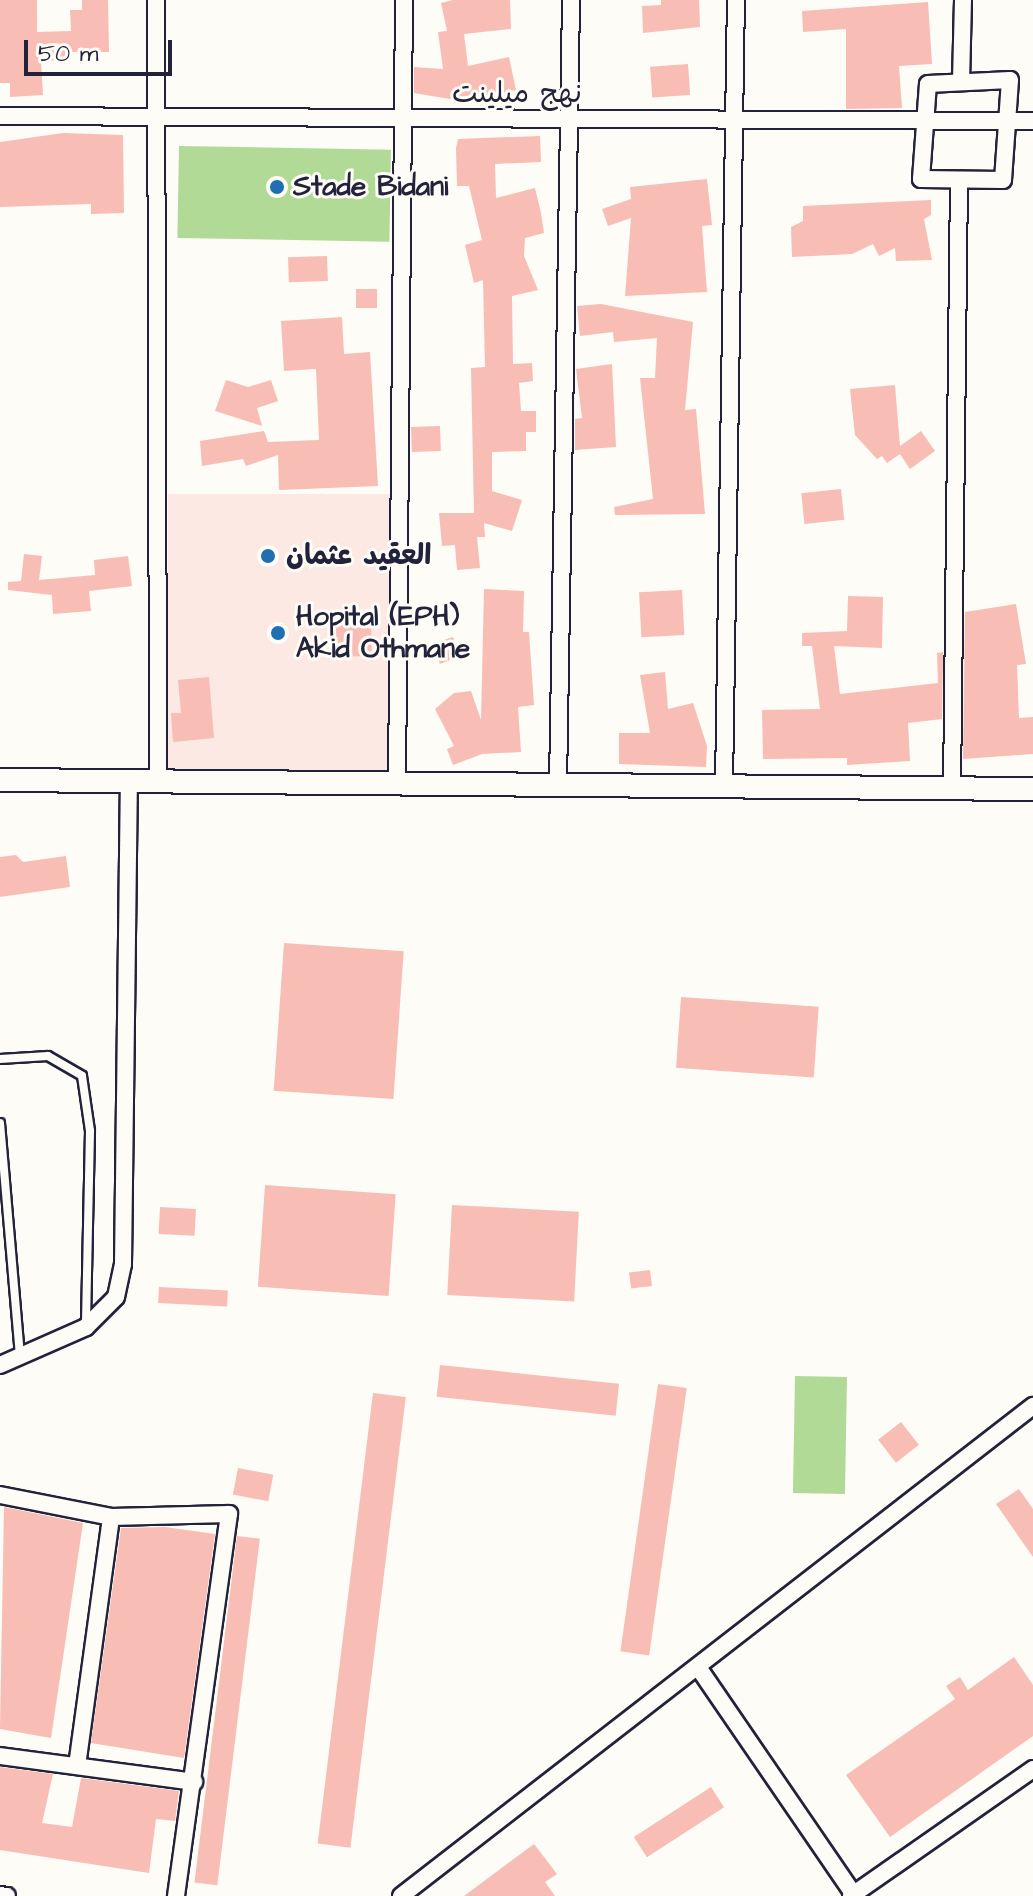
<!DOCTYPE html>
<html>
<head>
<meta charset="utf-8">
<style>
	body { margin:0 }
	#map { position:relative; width:1033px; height:1896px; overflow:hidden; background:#fdfcf7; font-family:"Architects Daughter","Playpen Sans Arabic",sans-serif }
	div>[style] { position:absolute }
	.built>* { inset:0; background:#fce9e3; transform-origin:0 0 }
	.green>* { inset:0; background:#b1da96; transform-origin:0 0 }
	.building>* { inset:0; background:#f8bdb4; transform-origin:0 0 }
	.roads { filter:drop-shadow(2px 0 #22223b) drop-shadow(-2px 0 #22223b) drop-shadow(0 2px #22223b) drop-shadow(0 -2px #22223b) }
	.service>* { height:8px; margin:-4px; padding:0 4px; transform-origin:4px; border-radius:4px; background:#fdfcf7 }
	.minor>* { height:16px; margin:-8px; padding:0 8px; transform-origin:8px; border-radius:8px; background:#fdfcf7 }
	.secondary>* { height:22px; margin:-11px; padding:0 11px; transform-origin:11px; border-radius:11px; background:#fdfcf7 }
	.dots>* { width:22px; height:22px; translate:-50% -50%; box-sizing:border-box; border:4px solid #fdfcf7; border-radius:50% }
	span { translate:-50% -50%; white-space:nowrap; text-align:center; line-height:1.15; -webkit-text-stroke:6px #fdfcf7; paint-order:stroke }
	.street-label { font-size:28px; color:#22223b }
	.poi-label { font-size:28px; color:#22223b; font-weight:700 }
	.left { translate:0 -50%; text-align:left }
	.scale { position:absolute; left:24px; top:40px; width:148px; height:36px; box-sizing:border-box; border:4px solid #22223b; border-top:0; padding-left:10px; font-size:24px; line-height:28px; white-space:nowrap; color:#22223b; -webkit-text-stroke:6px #fdfcf7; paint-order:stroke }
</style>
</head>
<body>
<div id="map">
	<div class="built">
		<i style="left:168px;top:494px;width:223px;height:276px"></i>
	</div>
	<div class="green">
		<i style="left:179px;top:146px;width:212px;height:92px;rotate:1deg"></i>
		<i style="left:795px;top:1376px;width:52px;height:117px;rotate:1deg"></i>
	</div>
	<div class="building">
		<i style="clip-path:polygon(0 0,37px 0,37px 32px,71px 31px,70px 10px,82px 10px,82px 0,108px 0,109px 52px,65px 52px,65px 60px,41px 61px,43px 95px,10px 97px,10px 83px,0 83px)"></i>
		<i style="clip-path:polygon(453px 0,510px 0,511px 29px,464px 34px,468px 66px,509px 57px,516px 90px,462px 101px,414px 93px,414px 67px,443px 69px,438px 32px,447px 31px,441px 3px)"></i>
		<i style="clip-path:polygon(661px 0,699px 0,700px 27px,643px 33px,642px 6px,661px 5px)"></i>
		<i style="clip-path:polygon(928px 2px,932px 64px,899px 66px,902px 108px,846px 109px,846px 29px,803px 32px,802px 11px)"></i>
		<i style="left:688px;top:64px;width:31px;height:38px;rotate:86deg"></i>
		<i style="clip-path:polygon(63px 133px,123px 135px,124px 213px,91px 214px,91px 204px,0 207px,0 142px)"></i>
		<i style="clip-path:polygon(540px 136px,541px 162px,495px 164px,496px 198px,535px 188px,541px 213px,544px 233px,525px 238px,524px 256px,538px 290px,512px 296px,513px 364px,532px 363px,533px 381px,519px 383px,521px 411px,536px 411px,536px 432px,526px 432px,526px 451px,492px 452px,492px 491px,522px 500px,512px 531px,484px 523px,485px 537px,477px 537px,480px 568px,457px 570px,455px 545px,442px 546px,439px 513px,474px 513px,471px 368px,485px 367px,483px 280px,474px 283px,465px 245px,482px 240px,469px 186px,457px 186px,456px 148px,458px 139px)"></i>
		<i style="clip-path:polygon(707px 179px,712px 225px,702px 226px,707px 292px,625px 296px,631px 218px,608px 226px,602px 209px,631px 199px,630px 187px)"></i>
		<i style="clip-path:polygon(931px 200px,931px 215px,924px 219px,932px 260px,896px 261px,895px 248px,879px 256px,873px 244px,852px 254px,792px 257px,791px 227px,803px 221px,803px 206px)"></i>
		<i style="left:327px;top:256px;width:25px;height:39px;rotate:88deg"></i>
		<i style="left:356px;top:289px;width:21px;height:19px"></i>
		<i style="clip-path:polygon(601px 304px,693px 322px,685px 410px,696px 409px,705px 514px,615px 515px,614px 507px,653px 499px,640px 378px,655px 378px,657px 338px,614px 342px,613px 332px,580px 336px,577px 306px)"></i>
		<i style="clip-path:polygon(342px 317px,344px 354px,370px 352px,378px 486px,279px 490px,278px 455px,246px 466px,243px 459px,202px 466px,200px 441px,264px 431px,268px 442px,319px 440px,316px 369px,284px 371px,281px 321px)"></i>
		<i style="clip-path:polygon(612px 364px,616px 447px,575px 450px,575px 419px,582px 418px,576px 369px)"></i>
		<i style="clip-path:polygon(226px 380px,248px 387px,271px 380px,278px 401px,257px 408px,262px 426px,215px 411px)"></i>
		<i style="clip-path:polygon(895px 385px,900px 446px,921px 431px,935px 451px,910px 469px,900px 454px,887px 463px,882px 456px,877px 459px,855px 435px,850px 389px)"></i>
		<i style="left:440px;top:426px;width:25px;height:29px;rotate:88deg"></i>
		<i style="left:841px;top:489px;width:31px;height:40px;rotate:84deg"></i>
		<i style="clip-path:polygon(24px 554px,42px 556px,39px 580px,95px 575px,94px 560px,128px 556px,132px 586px,89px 591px,91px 611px,53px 614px,52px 595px,8px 590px,8px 582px,21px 581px)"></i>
		<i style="clip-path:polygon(484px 589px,524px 591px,523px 632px,529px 632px,534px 705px,518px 707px,521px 752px,482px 754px,453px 765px,447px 749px,454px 746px,435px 709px,454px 693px,471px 691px,481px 720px)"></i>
		<i style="left:682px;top:590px;width:45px;height:43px;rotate:87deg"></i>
		<i style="clip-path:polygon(848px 596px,883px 597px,882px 648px,834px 646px,840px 694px,938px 683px,937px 653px,943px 652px,942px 719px,908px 723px,910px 761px,847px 765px,847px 758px,763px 759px,762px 710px,820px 709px,812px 646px,802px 646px,802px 633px,847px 631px)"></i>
		<i style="clip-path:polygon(1016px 604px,1026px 664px,1017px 665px,1019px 718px,1033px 717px,1033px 754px,963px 759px,965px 612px)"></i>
		<i style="left:371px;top:615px;width:41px;height:40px;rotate:89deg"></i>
		<i style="left:453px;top:637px;width:21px;height:21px;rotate:71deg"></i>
		<i style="clip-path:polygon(665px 672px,668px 709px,693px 703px,707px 746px,706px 767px,619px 764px,619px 733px,650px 733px,640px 675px)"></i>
		<i style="clip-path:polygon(209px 677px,214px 738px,173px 742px,171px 713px,181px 713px,178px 680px)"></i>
		<i style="clip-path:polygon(16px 855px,23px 862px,66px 856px,70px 887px,0 897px,0 857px)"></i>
		<i style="left:284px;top:943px;width:120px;height:148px;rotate:4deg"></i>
		<i style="left:681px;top:997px;width:138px;height:71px;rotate:4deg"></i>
		<i style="left:265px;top:1185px;width:131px;height:102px;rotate:4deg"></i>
		<i style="left:452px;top:1205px;width:127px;height:90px;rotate:3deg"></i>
		<i style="left:160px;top:1207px;width:36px;height:27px;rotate:3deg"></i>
		<i style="left:650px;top:1270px;width:16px;height:21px;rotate:83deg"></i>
		<i style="left:159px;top:1287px;width:69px;height:16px;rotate:3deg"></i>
		<i style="left:440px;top:1365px;width:180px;height:32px;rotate:6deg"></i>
		<i style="left:658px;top:1384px;width:29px;height:270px;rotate:8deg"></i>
		<i style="left:373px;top:1393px;width:33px;height:454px;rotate:7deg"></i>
		<i style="left:901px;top:1422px;width:29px;height:29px;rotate:52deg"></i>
		<i style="left:238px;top:1468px;width:36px;height:27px;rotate:11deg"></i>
		<i style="clip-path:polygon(1019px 1489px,1033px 1509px,1033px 1557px,996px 1504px)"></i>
		<i style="clip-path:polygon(4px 1507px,83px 1523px,51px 1738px,0 1729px)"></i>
		<i style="clip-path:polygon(165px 1527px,215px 1534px,184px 1758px,91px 1743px,121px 1528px)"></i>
		<i style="left:237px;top:1536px;width:23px;height:349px;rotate:7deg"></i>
		<i style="clip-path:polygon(1014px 1657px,1033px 1685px,1033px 1736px,890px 1837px,846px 1775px,955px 1699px,946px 1686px,960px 1677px,968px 1690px)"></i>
		<i style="clip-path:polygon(0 1767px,53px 1774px,42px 1823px,72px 1827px,81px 1778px,179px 1791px,175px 1821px,156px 1819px,149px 1873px,0 1850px)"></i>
		<i style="left:711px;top:1787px;width:24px;height:92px;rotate:57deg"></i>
		<i style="clip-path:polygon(534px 1844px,557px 1874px,545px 1882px,555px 1896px,464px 1896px)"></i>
	</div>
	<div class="roads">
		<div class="service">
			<i style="left:0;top:1059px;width:48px;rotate:-3.6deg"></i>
			<i style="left:48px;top:1056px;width:39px;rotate:30deg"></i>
			<i style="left:82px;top:1076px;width:56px;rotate:81.7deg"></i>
			<i style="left:90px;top:1131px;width:194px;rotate:91.2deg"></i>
			<i style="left:0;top:1123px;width:234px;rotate:85.1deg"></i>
		</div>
		<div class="minor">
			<i style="left:156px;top:0;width:782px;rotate:89.85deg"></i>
			<i style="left:1010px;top:80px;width:100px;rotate:94deg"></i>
			<i style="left:1003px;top:180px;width:82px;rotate:-179.3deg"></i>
			<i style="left:921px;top:179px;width:95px;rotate:-85.8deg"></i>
			<i style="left:928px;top:84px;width:82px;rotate:-2.8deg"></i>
			<i style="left:961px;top:82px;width:82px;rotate:-88.6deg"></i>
			<i style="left:0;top:116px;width:1033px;rotate:0.28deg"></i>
			<i style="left:397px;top:783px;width:783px;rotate:-89.49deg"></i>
			<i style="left:558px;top:785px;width:785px;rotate:-89.05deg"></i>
			<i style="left:724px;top:786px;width:786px;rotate:-89.13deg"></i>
			<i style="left:952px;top:788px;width:608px;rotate:-89.34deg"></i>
			<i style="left:0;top:1365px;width:94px;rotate:-23.8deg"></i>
			<i style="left:86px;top:1327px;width:42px;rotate:-45deg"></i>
			<i style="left:116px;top:1297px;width:34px;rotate:-78deg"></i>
			<i style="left:123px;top:1264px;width:482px;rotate:-89.3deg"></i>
			<i style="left:0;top:1495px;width:113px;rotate:11.2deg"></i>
			<i style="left:111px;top:1517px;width:118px;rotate:-1.5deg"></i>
			<i style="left:229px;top:1514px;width:386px;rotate:97.9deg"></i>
			<i style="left:700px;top:1670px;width:274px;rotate:55.6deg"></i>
			<i style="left:0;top:1756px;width:196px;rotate:7.6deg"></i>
			<i style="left:77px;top:1766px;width:251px;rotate:-82.2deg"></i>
			<i style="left:0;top:1895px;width:7px;rotate:8deg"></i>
			<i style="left:401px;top:1896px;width:800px;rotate:-37.79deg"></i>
			<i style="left:851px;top:1896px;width:222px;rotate:-34.9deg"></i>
		</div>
		<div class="secondary">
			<i style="left:0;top:780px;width:1033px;rotate:0.5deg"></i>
		</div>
	</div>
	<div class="dots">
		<i style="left:277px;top:187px;background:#1f6fb2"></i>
		<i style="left:268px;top:556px;background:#1f6fb2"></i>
		<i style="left:278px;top:633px;background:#1f6fb2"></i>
	</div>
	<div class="street-label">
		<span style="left:517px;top:94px">نهج ميلينت</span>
	</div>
	<div class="poi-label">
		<span class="left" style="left:293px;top:187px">Stade Bidani</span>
		<span class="left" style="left:286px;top:556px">العقيد عثمان</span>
		<span class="left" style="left:296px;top:633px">Hopital (EPH)<br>Akid Othmane</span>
	</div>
	<div class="scale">50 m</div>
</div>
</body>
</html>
